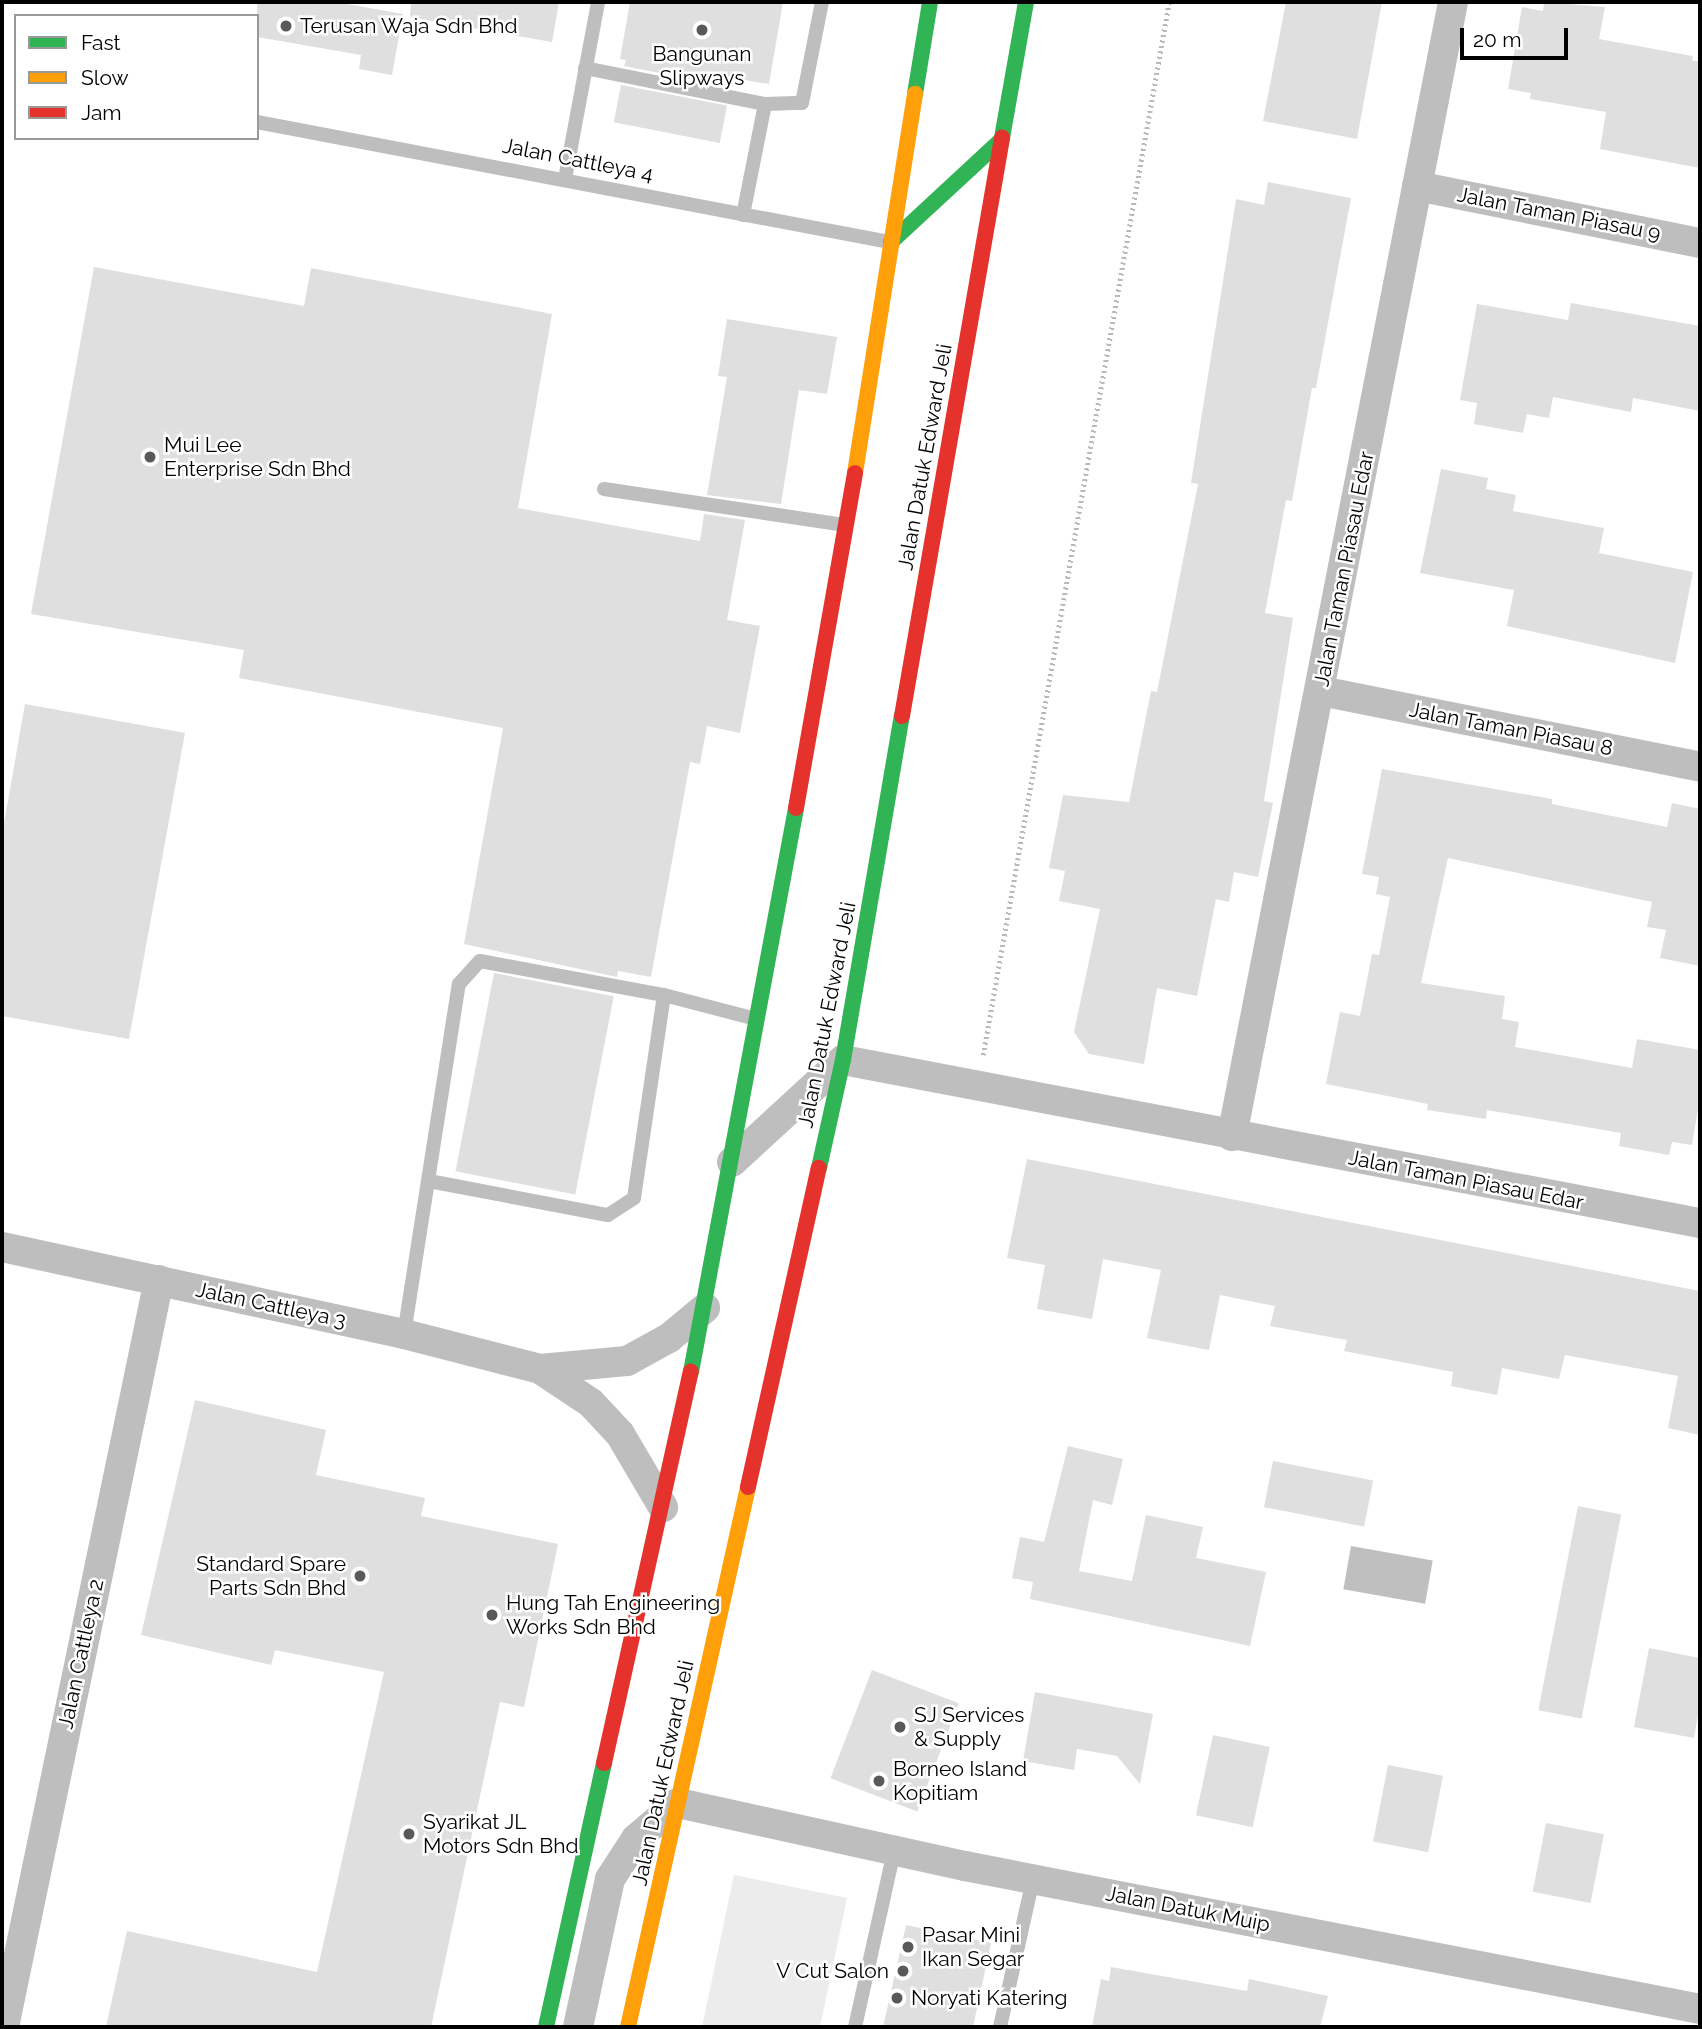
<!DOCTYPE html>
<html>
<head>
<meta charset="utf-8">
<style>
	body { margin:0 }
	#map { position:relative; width:1702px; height:2029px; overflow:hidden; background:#fff; font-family:Raleway,sans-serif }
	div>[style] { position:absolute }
	.green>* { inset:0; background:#ececec }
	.water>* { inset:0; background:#bfbfbf; transform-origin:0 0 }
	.building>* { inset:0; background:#dfdfdf; transform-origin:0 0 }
	.path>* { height:4.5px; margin-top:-2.25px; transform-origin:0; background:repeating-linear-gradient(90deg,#b9b9b9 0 2px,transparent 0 5.5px) }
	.lane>* { height:14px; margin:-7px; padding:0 7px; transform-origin:7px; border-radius:7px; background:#bebebe }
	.street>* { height:30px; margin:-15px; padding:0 15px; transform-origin:15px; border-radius:15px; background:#bebebe }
	.fast>* { height:16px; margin:-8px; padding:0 8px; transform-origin:8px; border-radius:8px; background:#30b455 }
	.slow>* { height:16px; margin:-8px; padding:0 8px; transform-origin:8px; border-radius:8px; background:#ff9f0a }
	.jam>* { height:16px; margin:-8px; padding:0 8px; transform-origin:8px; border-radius:8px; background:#e5322d }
	.dots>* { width:19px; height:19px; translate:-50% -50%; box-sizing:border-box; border:4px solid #fff; border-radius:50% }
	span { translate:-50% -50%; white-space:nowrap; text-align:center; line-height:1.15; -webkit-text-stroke:5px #fff; paint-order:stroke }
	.poi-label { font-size:21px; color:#000 }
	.left { translate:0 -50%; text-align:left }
	.right { translate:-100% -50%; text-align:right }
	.street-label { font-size:21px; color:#000 }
	.frame { position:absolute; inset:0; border:4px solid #000; pointer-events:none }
	.legend { position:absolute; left:14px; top:14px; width:245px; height:126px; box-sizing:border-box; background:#fff; border:2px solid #999; margin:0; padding:9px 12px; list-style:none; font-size:21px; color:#000 }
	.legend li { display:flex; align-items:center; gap:14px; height:35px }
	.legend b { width:35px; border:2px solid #999 }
	.scale { position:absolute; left:1460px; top:28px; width:108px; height:32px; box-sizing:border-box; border:4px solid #000; border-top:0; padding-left:9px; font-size:21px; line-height:24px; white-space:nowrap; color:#000; -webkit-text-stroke:5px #fff; paint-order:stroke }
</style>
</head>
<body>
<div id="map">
	<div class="green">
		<i style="clip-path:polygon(734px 1875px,847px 1898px,820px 2027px,702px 2027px)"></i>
	</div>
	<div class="water">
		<i style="left:1351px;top:1546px;width:83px;height:44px;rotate:10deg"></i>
	</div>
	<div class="building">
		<i style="clip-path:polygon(257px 2px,336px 2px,403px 14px,392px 75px,359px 69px,361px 55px,257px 37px)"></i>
		<i style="clip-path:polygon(411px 2px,559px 2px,552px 42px,410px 17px)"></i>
		<i style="clip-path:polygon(630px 2px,783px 2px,769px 84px,732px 78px,730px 87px,624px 66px,626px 60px,620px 59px)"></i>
		<i style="clip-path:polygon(1286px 2px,1382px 2px,1357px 139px,1263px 121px)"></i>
		<i style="clip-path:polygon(1544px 2px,1605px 7px,1599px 39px,1693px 56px,1692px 61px,1700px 61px,1700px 168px,1600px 149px,1606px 112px,1530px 99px,1531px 93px,1508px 89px,1522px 7px,1543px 11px)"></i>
		<i style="left:621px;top:85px;width:108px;height:38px;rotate:11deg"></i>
		<i style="clip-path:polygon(1268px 182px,1351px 198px,1316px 388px,1312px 388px,1292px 501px,1286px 500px,1265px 613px,1293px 618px,1264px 801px,1273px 803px,1258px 877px,1234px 872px,1229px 902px,1216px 899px,1197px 996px,1157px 988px,1144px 1064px,1089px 1054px,1074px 1032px,1100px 909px,1059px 901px,1065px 871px,1049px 868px,1063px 795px,1129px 802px,1151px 691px,1157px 692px,1198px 484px,1191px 483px,1236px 199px,1264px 205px)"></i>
		<i style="clip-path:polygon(94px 267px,304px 306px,311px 268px,552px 314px,518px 508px,700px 541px,704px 514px,745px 520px,727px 620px,760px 626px,740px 733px,707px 726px,700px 764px,690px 762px,651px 977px,618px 971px,617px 977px,464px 944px,503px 728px,239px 678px,244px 650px,31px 614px)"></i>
		<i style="clip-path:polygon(1571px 303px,1700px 326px,1700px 411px,1633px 398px,1631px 412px,1553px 397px,1549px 418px,1527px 414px,1523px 433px,1474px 424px,1477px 403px,1460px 400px,1477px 304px,1568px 320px)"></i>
		<i style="clip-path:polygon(727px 319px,837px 337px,827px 394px,799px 390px,781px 504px,707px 495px,727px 377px,718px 376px)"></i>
		<i style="clip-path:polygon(1441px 469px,1488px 478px,1486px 489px,1516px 495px,1513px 511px,1604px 528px,1599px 553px,1693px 572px,1675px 663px,1507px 626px,1514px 590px,1420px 573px)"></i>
		<i style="clip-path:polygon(25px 704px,185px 733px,129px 1039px,2px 1016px,2px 835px)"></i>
		<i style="clip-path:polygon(1382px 769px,1552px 799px,1552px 804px,1667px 827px,1672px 803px,1700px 809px,1700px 966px,1660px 958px,1666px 930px,1647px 927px,1652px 902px,1448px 858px,1421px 983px,1505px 996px,1502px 1019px,1519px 1022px,1515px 1047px,1632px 1068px,1637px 1039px,1700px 1050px,1700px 1097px,1692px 1145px,1672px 1142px,1669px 1155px,1619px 1146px,1621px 1133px,1487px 1110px,1486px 1119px,1427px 1110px,1428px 1104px,1326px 1084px,1340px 1012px,1360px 1016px,1372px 954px,1379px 955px,1390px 897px,1376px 894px,1379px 877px,1362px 874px)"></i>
		<i style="left:494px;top:973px;width:122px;height:202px;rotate:11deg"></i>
		<i style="clip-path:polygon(1027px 1159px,1700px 1291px,1700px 1435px,1668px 1428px,1678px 1376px,1565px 1355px,1559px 1379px,1502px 1368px,1497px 1395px,1451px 1386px,1453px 1372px,1344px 1351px,1347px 1340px,1270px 1326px,1275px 1306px,1220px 1295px,1209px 1350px,1147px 1338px,1161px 1270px,1103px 1259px,1092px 1319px,1037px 1309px,1045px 1265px,1007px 1258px)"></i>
		<i style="clip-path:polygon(195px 1400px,326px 1430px,316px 1475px,425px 1498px,421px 1516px,558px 1544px,524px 1707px,500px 1702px,431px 2027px,106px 2027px,127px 1931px,317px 1972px,384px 1672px,275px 1650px,271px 1665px,141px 1635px)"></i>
		<i style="clip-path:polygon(1068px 1446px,1123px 1459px,1112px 1505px,1093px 1500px,1079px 1571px,1132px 1581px,1146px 1515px,1203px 1527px,1196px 1558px,1266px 1572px,1250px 1646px,1030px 1599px,1033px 1582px,1012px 1578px,1020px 1537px,1044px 1542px)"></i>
		<i style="left:1273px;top:1461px;width:102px;height:47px;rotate:11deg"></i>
		<i style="left:1578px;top:1506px;width:44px;height:208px;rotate:11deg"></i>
		<i style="clip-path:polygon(1649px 1648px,1700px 1658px,1700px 1703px,1694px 1738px,1634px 1727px)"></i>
		<i style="left:872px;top:1670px;width:93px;height:116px;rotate:21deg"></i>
		<i style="clip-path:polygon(1035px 1692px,1153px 1714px,1140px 1784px,1117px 1756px,1077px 1749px,1074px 1770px,1023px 1761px)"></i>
		<i style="left:1213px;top:1735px;width:58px;height:82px;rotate:12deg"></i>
		<i style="left:1388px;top:1765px;width:56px;height:78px;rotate:11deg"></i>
		<i style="left:1546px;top:1823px;width:59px;height:70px;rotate:11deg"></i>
		<i style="clip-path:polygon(906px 1925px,991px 1943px,973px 2027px,883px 2027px)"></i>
		<i style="clip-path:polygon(1111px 1967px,1247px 1991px,1249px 1979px,1328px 1996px,1320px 2027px,1092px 2027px,1101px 1979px,1109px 1981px)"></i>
	</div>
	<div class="path">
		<i style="left:983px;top:1055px;width:1069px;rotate:-79.98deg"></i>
	</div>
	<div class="lane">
		<i style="left:585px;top:68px;width:184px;rotate:11.3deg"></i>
		<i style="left:257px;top:122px;width:643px;rotate:10.75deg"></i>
		<i style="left:565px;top:179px;width:180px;rotate:-79.4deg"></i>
		<i style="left:743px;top:215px;width:113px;rotate:-78.8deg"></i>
		<i style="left:765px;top:104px;width:37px;rotate:-2deg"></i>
		<i style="left:802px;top:103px;width:103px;rotate:-78.8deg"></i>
		<i style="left:604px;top:489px;width:244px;rotate:8.5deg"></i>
		<i style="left:429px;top:1181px;width:182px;rotate:10.8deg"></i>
		<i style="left:608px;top:1215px;width:31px;rotate:-33deg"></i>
		<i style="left:634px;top:1198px;width:205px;rotate:-81.6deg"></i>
		<i style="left:404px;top:1334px;width:354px;rotate:-81.1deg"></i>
		<i style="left:459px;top:984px;width:31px;rotate:-48deg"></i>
		<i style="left:480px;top:961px;width:187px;rotate:10.5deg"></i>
		<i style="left:664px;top:995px;width:95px;rotate:14.6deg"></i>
		<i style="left:855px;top:2027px;width:180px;rotate:-77.5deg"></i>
		<i style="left:1000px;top:2027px;width:152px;rotate:-77.4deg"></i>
	</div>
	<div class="street">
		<i style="left:1417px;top:186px;width:289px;rotate:11.4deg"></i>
		<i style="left:1321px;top:691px;width:387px;rotate:11.3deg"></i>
		<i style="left:1232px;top:1136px;width:1155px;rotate:-78.97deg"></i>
		<i style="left:732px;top:1162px;width:151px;rotate:-42.6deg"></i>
		<i style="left:843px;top:1060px;width:872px;rotate:10.77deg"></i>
		<i style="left:2px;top:1247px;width:411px;rotate:12.2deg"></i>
		<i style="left:404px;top:1334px;width:140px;rotate:14.4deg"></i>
		<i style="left:540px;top:1369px;width:87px;rotate:-5.3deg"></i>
		<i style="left:627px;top:1361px;width:48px;rotate:-28.7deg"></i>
		<i style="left:669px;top:1338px;width:47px;rotate:-39.8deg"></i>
		<i style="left:540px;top:1369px;width:61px;rotate:33.7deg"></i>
		<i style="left:591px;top:1403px;width:42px;rotate:46.9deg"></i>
		<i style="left:620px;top:1434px;width:85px;rotate:59.5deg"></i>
		<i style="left:4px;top:2027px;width:763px;rotate:-78.28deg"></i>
		<i style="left:578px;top:2027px;width:151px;rotate:-77.8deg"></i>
		<i style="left:610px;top:1879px;width:48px;rotate:-57deg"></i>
		<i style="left:636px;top:1839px;width:55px;rotate:-40.6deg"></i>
		<i style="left:678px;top:1803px;width:294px;rotate:12.4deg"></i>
		<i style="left:965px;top:1866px;width:749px;rotate:11.01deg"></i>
	</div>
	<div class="fast">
		<i style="left:915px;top:94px;width:93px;rotate:-80.7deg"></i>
		<i style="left:1002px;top:138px;width:138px;rotate:-80deg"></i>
		<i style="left:891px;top:242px;width:150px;rotate:-42.8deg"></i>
		<i style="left:819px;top:1168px;width:111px;rotate:-77.5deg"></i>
		<i style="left:843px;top:1060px;width:349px;rotate:-80.3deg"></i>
		<i style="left:691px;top:1372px;width:574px;rotate:-79.45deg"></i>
		<i style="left:546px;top:2027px;width:270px;rotate:-77.6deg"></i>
	</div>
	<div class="slow">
		<i style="left:855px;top:473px;width:384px;rotate:-81deg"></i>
		<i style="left:628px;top:2027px;width:553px;rotate:-77.47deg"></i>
	</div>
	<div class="jam">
		<i style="left:902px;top:716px;width:587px;rotate:-80.18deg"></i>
		<i style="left:796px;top:808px;width:340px;rotate:-80deg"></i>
		<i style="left:748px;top:1487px;width:327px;rotate:-77.5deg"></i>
		<i style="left:604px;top:1763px;width:401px;rotate:-77.5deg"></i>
	</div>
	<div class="dots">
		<i style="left:286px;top:26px;background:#595959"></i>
		<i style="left:702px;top:30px;background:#595959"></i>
		<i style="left:150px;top:457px;background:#595959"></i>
		<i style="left:360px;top:1576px;background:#595959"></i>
		<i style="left:492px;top:1615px;background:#595959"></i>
		<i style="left:900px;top:1727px;background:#595959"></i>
		<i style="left:879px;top:1781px;background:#595959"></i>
		<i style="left:409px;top:1834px;background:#595959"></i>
		<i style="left:908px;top:1947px;background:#595959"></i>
		<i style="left:903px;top:1971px;background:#595959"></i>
		<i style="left:897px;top:1998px;background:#595959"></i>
	</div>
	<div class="poi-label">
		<span class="left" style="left:300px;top:26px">Terusan Waja Sdn Bhd</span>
		<span style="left:702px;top:66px">Bangunan<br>Slipways</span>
		<span class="left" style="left:164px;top:457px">Mui Lee<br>Enterprise Sdn Bhd</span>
		<span class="right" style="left:346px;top:1576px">Standard Spare<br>Parts Sdn Bhd</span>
		<span class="left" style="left:506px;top:1615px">Hung Tah Engineering<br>Works Sdn Bhd</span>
		<span class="left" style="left:914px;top:1727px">SJ Services<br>&amp; Supply</span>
		<span class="left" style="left:893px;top:1781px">Borneo Island<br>Kopitiam</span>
		<span class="left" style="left:423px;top:1834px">Syarikat JL<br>Motors Sdn Bhd</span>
		<span class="left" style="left:922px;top:1947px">Pasar Mini<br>Ikan Segar</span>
		<span class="right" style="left:889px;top:1971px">V Cut Salon</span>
		<span class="left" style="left:911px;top:1998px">Noryati Katering</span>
	</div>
	<div class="street-label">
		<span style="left:578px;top:160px;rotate:11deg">Jalan Cattleya 4</span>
		<span style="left:1559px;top:214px;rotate:11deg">Jalan Taman Piasau 9</span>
		<span style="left:925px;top:457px;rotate:-80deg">Jalan Datuk Edward Jeli</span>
		<span style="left:1344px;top:569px;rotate:-79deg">Jalan Taman Piasau Edar</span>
		<span style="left:1511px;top:729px;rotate:11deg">Jalan Taman Piasau 8</span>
		<span style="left:827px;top:1015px;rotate:-79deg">Jalan Datuk Edward Jeli</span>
		<span style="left:1466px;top:1180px;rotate:11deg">Jalan Taman Piasau Edar</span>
		<span style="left:271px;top:1305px;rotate:12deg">Jalan Cattleya 3</span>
		<span style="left:81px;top:1654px;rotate:-78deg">Jalan Cattleya 2</span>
		<span style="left:663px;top:1773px;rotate:-78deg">Jalan Datuk Edward Jeli</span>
		<span style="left:1188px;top:1909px;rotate:11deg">Jalan Datuk Muip</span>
	</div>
	<div class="frame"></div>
	<ul class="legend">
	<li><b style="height:9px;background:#30b455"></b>Fast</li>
	<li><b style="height:9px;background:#ff9f0a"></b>Slow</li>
	<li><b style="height:9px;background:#e5322d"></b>Jam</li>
	</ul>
	<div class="scale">20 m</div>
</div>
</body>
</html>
